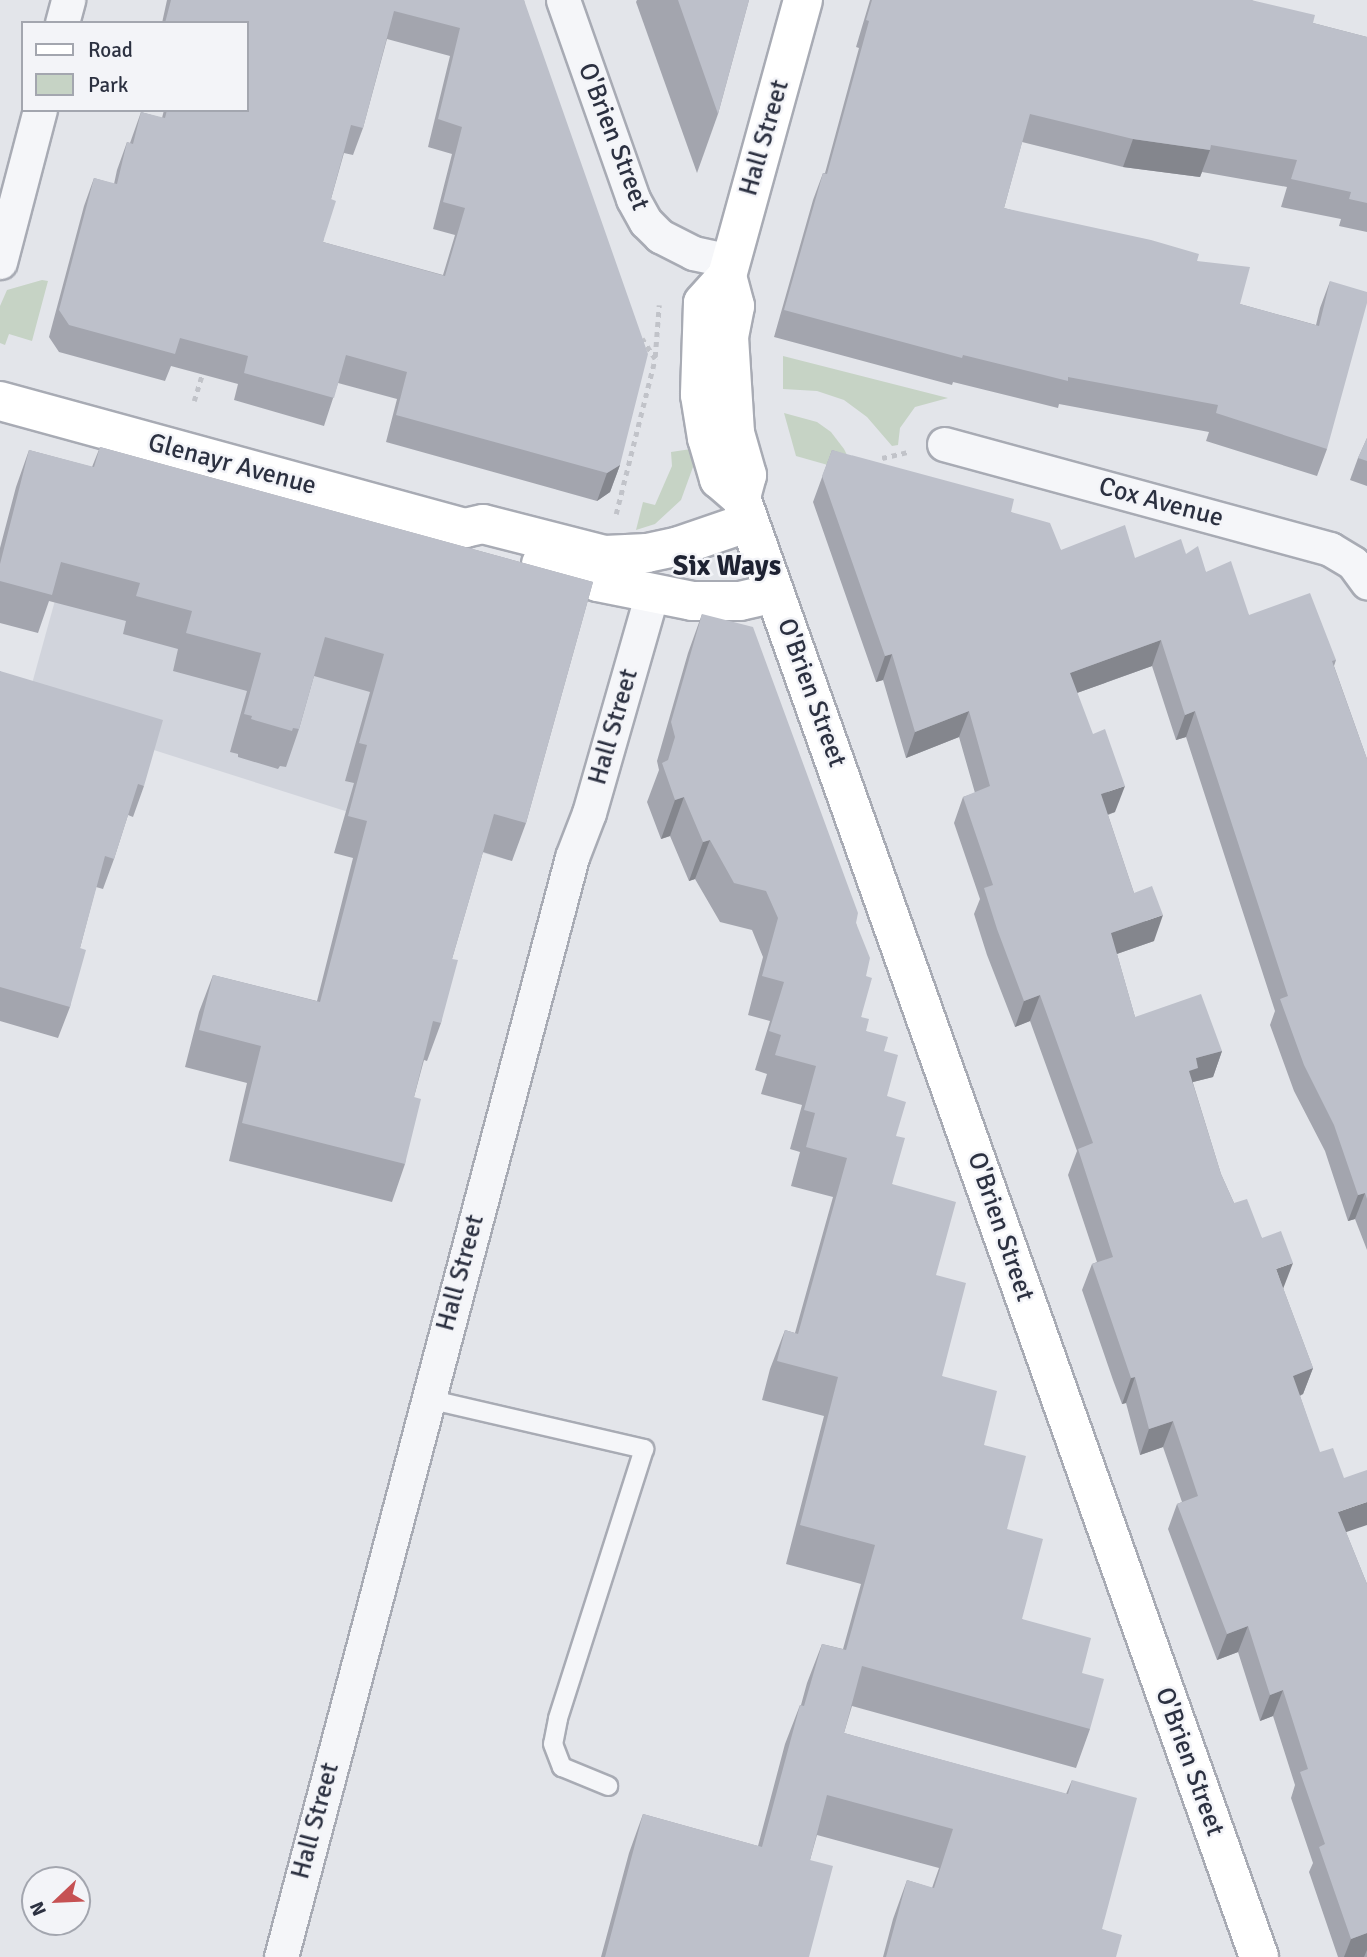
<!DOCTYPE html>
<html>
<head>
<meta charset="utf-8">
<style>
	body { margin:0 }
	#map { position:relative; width:1367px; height:1957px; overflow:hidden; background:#e3e5ea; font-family:Signika,sans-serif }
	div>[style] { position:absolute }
	.built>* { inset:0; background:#d1d4dc }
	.green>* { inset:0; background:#c6d3c5 }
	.path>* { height:4.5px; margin-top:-2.25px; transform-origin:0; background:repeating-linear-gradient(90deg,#c1c3c9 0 5px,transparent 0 10px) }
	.roads { filter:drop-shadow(2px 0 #a8abb4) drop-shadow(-2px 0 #a8abb4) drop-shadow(0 2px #a8abb4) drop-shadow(0 -2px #a8abb4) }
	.lane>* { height:18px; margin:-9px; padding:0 9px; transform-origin:9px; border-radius:9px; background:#f5f6f9 }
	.street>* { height:33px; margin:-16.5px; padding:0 16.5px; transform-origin:16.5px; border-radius:16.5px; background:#f5f6f9 }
	.secondary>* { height:38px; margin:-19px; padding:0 19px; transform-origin:19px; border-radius:19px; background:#fff }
	.wall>* { inset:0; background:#a3a5ae }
	.shaded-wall>* { inset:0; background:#84868d }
	.building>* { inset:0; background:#bdc0ca }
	span { translate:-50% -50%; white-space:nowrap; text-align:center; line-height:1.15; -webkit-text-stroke:5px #f3f4f8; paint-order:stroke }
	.street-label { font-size:26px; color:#2c3141 }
	.neighbourhood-label { font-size:28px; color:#1e2232; font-weight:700 }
	.legend { position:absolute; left:21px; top:21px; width:228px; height:91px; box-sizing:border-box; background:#f3f4f8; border:2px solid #a3a6af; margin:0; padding:9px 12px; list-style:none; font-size:21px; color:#2c3141 }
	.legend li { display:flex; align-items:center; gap:14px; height:35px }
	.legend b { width:35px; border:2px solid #a3a6af }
	.north { position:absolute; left:21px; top:1866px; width:70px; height:70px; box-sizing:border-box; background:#f3f4f8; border:2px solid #a3a6af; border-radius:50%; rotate:247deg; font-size:19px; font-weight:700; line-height:28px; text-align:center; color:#2c3141 }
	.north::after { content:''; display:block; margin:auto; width:24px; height:32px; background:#c65153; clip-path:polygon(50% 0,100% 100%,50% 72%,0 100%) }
</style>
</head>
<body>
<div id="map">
	<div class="built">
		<i style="clip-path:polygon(72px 539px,579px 620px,512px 861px,427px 837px,25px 709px)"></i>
	</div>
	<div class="green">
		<i style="clip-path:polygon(42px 280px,48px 281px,32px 341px,9px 334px,5px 345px,0 343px,0 306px,7px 290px)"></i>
		<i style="clip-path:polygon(783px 356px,948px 398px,915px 407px,900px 428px,898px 445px,892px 446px,867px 417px,844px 400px,817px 391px,783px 389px)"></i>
		<i style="clip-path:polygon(784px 413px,817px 422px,831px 432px,844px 449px,856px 473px,796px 456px)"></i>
		<i style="clip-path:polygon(691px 449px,693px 467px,681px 500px,655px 524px,636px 530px,643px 502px,655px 505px,672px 466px,671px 452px)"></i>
	</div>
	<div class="path">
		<i style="left:655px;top:357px;width:52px;rotate:-85.6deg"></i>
		<i style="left:194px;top:401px;width:28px;rotate:-73deg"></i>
		<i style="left:882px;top:458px;width:27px;rotate:-13deg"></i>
		<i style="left:616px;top:514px;width:160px;rotate:-75.9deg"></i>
		<i style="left:655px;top:359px;width:24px;rotate:-123deg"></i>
	</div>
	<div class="roads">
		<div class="lane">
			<i style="left:428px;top:1399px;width:222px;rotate:13deg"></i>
			<i style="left:644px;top:1449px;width:283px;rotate:107.7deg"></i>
			<i style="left:558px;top:1719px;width:25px;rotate:101deg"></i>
			<i style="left:553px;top:1744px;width:25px;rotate:69deg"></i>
			<i style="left:562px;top:1767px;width:50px;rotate:22.4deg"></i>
		</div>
		<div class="street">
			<i style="left:563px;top:0;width:211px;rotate:70.6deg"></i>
			<i style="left:633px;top:199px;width:26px;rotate:61deg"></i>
			<i style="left:646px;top:222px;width:20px;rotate:45deg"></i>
			<i style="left:660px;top:236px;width:37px;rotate:27deg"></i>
			<i style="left:693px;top:253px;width:39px;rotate:12deg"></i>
			<i style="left:62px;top:23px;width:24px;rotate:-75deg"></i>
			<i style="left:0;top:262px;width:157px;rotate:-75.3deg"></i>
			<i style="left:944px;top:444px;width:400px;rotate:15.2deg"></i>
			<i style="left:1330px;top:549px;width:27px;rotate:31deg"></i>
			<i style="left:1353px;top:563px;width:24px;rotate:54deg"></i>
			<i style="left:281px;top:1957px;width:1138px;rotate:-75.18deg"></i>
			<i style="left:572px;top:857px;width:47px;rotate:-68.9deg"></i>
			<i style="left:589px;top:813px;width:229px;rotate:-74deg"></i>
		</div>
		<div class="secondary">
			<i style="left:803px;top:0;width:286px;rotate:105.4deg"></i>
			<i style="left:727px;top:276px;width:36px;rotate:132deg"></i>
			<i style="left:703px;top:303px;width:92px;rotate:91.9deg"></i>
			<i style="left:700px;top:395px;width:44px;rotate:80.8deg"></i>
			<i style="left:707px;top:438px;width:43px;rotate:73.7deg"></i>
			<i style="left:719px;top:479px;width:29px;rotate:41deg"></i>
			<i style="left:741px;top:498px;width:1548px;rotate:70.45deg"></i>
			<i style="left:727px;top:276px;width:31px;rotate:75deg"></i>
			<i style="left:735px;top:306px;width:32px;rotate:101deg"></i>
			<i style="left:729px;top:337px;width:96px;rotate:86.4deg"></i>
			<i style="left:735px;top:433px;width:44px;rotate:74.1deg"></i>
			<i style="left:747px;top:475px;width:24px;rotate:105deg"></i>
			<i style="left:0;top:401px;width:482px;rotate:15.3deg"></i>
			<i style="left:465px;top:528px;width:18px;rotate:-13deg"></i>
			<i style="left:483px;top:524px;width:126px;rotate:14.3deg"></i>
			<i style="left:605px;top:555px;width:42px;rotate:-2.7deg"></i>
			<i style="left:647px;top:553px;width:33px;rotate:-12deg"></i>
			<i style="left:679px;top:546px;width:74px;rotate:-18.9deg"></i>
			<i style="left:541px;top:564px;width:60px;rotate:17.5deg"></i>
			<i style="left:598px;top:582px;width:96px;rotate:11.4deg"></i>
			<i style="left:692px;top:601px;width:48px"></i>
			<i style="left:740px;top:601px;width:35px;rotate:-13deg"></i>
		</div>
	</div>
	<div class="wall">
		<i style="clip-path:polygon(evenodd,167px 0,524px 0,620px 465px,610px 492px,597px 501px,386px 442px,397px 399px,338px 383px,324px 426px,234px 400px,238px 384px,171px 366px,165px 381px,59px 352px,49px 337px,84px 206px,94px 178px,114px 184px,117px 170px,127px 142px,130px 143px,141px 112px,162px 118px,164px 110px,247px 110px,247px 23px,162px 23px,167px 0,387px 39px,450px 56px,428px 147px,452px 154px,433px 229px,455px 235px,443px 275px,323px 242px,331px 199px,344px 153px,353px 155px,363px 128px,387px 39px)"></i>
		<i style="clip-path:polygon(637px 0,749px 0,718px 114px,697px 173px,636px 2px)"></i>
		<i style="clip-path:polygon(870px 0,1251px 0,1313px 23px,1367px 37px,1367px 232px,1339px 226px,1341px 219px,1281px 207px,1287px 187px,1202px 172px,1200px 177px,1123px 167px,1022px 142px,1004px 208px,1197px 261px,1240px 304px,1316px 325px,1320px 308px,1330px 281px,1327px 449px,1317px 476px,1206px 441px,1209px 432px,1059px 404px,1058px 408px,953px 382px,952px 385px,774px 337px,813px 200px,823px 173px,825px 173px,859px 48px,856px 47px)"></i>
		<i style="clip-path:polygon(1367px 438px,1367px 486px,1350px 480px,1358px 458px)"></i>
		<i style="clip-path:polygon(100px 447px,593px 582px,526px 823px,512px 861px,483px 852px,452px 959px,441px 1023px,427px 1061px,424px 1060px,414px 1097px,405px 1164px,392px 1202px,229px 1161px,247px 1083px,185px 1067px,199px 1012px,213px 975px,317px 1001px,353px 858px,334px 853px,354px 783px,345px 781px,370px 692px,314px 676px,299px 729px,286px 767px,280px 766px,278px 769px,238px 757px,238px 754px,230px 752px,247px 691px,173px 671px,178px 649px,123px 634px,126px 621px,49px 601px,38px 633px,0 623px,0 548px,16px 487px,29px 450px,92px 467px)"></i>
		<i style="clip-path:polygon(832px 450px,1011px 512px,1061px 550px,1135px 558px,1186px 554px,1206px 572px,1249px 615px,1336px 660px,1334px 666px,1367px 759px,1367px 1250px,1355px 1219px,1348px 1221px,1325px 1151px,1294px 1091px,1270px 1025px,1275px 1011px,1186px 737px,1176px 740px,1152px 666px,1077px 693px,1115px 812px,1108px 815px,1134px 893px,1154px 941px,1117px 954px,1135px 1017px,1222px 1051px,1213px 1077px,1193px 1082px,1193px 1083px,1221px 1174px,1234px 1203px,1262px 1238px,1283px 1288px,1313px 1368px,1303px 1394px,1300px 1396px,1346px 1532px,1367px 1584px,1367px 1957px,1338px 1957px,1309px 1872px,1313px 1863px,1291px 1798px,1295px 1785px,1273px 1716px,1260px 1721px,1238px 1652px,1217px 1660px,1168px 1529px,1177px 1504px,1182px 1502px,1163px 1447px,1140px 1455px,1126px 1403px,1122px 1404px,1113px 1380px,1082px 1290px,1092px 1264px,1097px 1262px,1068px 1175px,1077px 1151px,1030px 1021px,1015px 1027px,987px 955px,974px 914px,980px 899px,954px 823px,963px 797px,975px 793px,959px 737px,906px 758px,883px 680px,876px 682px,813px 502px)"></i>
		<i style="clip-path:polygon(702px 614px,856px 923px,866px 976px,861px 1017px,866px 1031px,884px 1051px,887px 1096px,896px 1136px,892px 1184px,936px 1275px,942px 1376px,984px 1445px,1007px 1529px,1022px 1619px,1082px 1673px,1090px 1729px,1076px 1768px,852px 1706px,844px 1733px,1066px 1794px,1072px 1780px,1102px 1929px,1116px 1957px,883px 1957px,893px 1919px,907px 1880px,932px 1888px,939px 1868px,817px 1835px,810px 1860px,809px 1957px,810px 1957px,601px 1957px,629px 1853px,643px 1814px,758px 1846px,785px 1744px,800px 1705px,801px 1705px,807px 1683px,822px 1644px,843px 1649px,861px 1584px,786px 1564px,824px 1416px,762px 1400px,770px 1369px,785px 1330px,795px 1333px,833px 1197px,791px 1186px,800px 1152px,790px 1149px,802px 1105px,761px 1094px,767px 1074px,755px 1070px,770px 1021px,748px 1015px,763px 957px,752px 930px,720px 922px,695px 879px,689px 881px,670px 836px,661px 839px,647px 802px,659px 770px,657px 761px,688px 653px)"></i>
		<i style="clip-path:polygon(0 671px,144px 786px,133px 817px,128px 815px,114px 859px,103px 889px,96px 887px,80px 948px,70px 1007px,58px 1038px,0 1021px)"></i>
	</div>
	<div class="shaded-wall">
		<i style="clip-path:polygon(1133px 139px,1210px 150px,1200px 177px,1123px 167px)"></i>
		<i style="clip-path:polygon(620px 465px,610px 492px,597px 501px,607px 473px)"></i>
		<i style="clip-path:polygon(1161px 640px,1152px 666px,1060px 699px,1070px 673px)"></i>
		<i style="clip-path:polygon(892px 654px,883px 680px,876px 682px,885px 656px)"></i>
		<i style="clip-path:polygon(969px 711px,959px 737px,906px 758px,915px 732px)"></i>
		<i style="clip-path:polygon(1195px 711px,1186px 737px,1176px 740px,1185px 715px)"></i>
		<i style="clip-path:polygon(1125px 786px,1115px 812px,1091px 820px,1101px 794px)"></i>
		<i style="clip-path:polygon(684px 797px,670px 836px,661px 839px,675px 800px)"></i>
		<i style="clip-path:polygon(710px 840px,695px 879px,689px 881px,703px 842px)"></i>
		<i style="clip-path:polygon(1163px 915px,1154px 941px,1102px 959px,1111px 933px)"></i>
		<i style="clip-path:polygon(1040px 995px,1030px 1021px,1015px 1027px,1024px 1001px)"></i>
		<i style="clip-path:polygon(1222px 1051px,1213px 1077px,1193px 1082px,1189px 1094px,1189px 1071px,1196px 1058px)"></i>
		<i style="clip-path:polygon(1365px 1193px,1355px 1219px,1348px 1221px,1358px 1195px)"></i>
		<i style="clip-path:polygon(1293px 1263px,1283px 1289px,1276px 1269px)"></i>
		<i style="clip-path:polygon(1313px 1368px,1303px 1394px,1284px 1402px,1293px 1376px)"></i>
		<i style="clip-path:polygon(1135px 1377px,1126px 1403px,1122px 1404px,1131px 1378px)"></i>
		<i style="clip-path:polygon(1173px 1421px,1163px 1447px,1140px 1455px,1149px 1429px)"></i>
		<i style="clip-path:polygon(1367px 1502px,1367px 1525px,1329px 1538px,1338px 1512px)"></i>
		<i style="clip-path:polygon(1248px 1626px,1238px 1652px,1217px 1660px,1227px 1634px)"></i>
		<i style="clip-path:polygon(1283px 1690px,1273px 1716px,1260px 1721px,1270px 1695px)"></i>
		<i style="clip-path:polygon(1367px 1933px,1367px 1950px,1364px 1957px,1344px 1957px,1351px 1939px)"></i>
	</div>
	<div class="building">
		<i style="clip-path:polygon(evenodd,171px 0,524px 0,648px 354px,620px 465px,607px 473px,396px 415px,407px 372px,346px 355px,334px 398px,244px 373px,248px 356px,180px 338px,175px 354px,69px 325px,59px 310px,94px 178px,117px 184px,127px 142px,133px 144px,141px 112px,165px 118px,167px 110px,247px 110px,247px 23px,165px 23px,171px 0,394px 11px,460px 28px,438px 119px,462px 127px,443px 202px,465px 208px,445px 276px,323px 242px,336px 201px,331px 199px,351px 125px,363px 128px,394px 11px)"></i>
		<i style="clip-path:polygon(678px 0,749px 0,718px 114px)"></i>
		<i style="clip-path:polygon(872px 0,1251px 0,1315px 15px,1313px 23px,1367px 37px,1367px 203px,1349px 199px,1351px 192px,1291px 179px,1297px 160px,1211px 145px,1210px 150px,1133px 139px,1030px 114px,1004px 208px,1151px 240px,1199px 254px,1197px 261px,1250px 267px,1240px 304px,1319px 326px,1330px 281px,1367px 292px,1367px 303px,1327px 449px,1216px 413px,1218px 405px,1068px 377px,1068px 381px,963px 355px,962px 358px,784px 310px,823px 173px,827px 174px,869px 21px,866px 20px)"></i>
		<i style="clip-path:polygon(1367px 438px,1367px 461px,1358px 458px)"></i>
		<i style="clip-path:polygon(100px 447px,593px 582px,526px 823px,494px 814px,452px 959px,458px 960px,441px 1023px,433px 1021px,414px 1097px,421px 1099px,405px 1164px,242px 1123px,261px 1046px,199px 1030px,213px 975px,320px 1002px,367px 821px,348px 816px,367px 745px,359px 743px,384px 654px,325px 637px,299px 729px,293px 728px,292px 731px,251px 719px,252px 716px,244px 714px,261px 653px,186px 633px,192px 611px,136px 596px,140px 583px,61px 562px,52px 595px,0 581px,0 564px,29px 450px,94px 467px)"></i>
		<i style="clip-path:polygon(832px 450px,1014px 499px,1011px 512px,1050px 523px,1061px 550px,1125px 525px,1135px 558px,1181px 539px,1186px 554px,1198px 546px,1206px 572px,1231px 561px,1249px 615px,1310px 593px,1336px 660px,1332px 661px,1367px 759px,1367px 1199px,1365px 1193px,1358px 1195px,1334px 1125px,1304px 1065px,1280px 999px,1288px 996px,1195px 711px,1185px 715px,1161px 640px,1070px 673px,1093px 734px,1105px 729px,1125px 786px,1101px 794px,1134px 893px,1152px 886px,1163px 915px,1111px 933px,1135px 1017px,1201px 994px,1222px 1051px,1196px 1058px,1198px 1068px,1189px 1071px,1221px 1174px,1234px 1203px,1247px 1199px,1262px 1238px,1281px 1231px,1293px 1263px,1276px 1269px,1313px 1368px,1293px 1376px,1320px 1452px,1333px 1448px,1344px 1478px,1367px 1470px,1367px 1502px,1338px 1512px,1367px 1584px,1367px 1933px,1351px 1939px,1319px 1847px,1325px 1844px,1300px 1772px,1308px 1769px,1283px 1690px,1270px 1695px,1248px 1626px,1227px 1634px,1177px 1504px,1198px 1496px,1173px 1421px,1149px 1429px,1135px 1377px,1131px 1378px,1092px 1264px,1113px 1257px,1078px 1149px,1093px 1143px,1040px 995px,1024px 1001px,997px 929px,984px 888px,993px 885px,963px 797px,990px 786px,969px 711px,915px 732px,892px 654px,885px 656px,822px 476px)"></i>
		<i style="clip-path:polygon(702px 614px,753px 627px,858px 913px,856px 923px,870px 958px,866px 976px,872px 978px,861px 1017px,869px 1019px,866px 1031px,888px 1037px,884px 1051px,898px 1055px,887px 1096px,906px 1102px,896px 1136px,905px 1138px,892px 1184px,956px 1202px,936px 1275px,966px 1283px,942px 1376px,997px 1391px,984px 1445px,1026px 1456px,1007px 1529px,1043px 1539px,1022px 1619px,1091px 1638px,1082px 1673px,1104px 1679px,1090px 1729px,862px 1666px,844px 1733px,1068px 1794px,1072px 1780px,1137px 1798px,1102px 1929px,1122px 1935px,1116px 1957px,886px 1957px,907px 1880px,934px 1888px,953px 1829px,827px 1795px,810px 1860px,833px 1866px,809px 1957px,810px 1957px,605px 1957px,643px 1814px,762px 1847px,800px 1705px,804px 1706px,822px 1644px,846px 1650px,875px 1545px,800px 1525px,838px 1377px,777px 1361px,785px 1330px,798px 1334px,847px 1158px,806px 1147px,815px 1113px,804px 1110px,816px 1066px,775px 1055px,781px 1035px,769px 1031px,784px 982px,762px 976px,778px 918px,766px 891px,734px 883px,710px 840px,703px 842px,684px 797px,675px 800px,662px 763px,668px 760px,675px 737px,671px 722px)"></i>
		<i style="clip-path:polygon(0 671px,163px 720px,144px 786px,138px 784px,114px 859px,105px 856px,80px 948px,86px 950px,70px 1007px,0 987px)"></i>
	</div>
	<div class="street-label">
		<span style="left:613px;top:137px;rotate:69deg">O'Brien Street</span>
		<span style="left:765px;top:138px;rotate:-74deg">Hall Street</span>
		<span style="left:232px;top:465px;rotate:15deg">Glenayr Avenue</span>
		<span style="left:1161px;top:503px;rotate:15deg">Cox Avenue</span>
		<span style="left:811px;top:693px;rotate:70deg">O'Brien Street</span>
		<span style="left:614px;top:727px;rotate:-74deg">Hall Street</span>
		<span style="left:1000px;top:1227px;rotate:71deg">O'Brien Street</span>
		<span style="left:461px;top:1273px;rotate:-75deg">Hall Street</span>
		<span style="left:1189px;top:1762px;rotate:70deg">O'Brien Street</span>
		<span style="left:316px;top:1821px;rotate:-75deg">Hall Street</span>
	</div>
	<div class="neighbourhood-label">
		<span style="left:727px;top:566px">Six Ways</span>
	</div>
	<ul class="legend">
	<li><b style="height:9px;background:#fff"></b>Road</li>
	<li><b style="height:19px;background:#c6d3c5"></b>Park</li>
	</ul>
	<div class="north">N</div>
</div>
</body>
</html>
